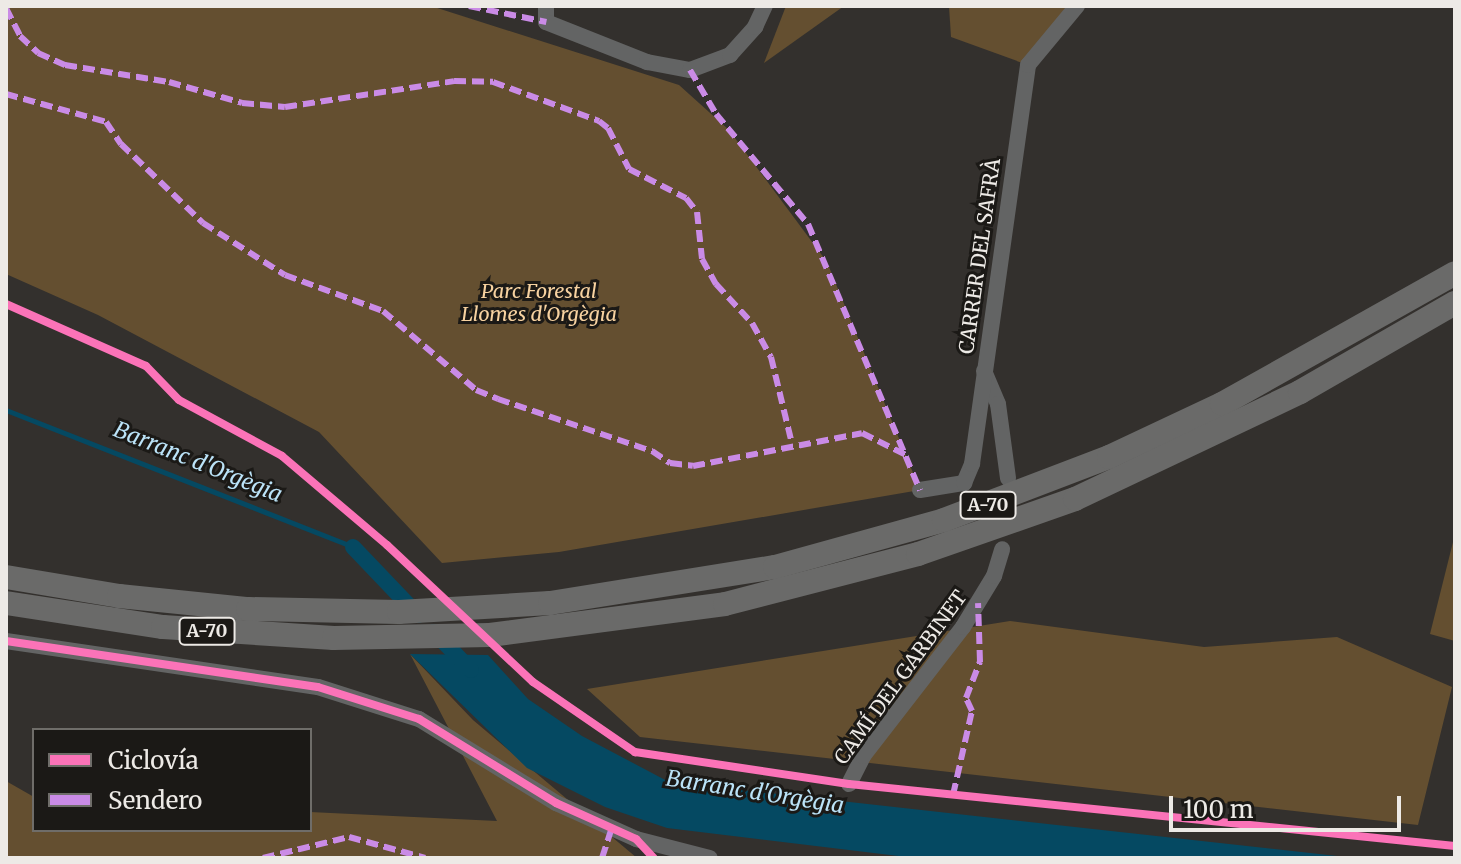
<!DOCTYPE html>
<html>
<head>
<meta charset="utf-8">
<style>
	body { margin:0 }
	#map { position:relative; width:1461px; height:864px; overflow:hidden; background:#33302d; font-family:Merriweather,serif }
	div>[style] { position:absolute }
	.green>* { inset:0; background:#644f30 }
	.water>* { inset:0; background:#054962 }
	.stream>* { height:5px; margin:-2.5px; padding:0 2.5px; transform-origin:2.5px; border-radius:2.5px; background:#054962 }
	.canal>* { height:16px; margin:-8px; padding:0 8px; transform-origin:8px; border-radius:8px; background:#054962 }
	.minor>* { height:16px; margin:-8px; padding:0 8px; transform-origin:8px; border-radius:8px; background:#636464 }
	.highway>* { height:24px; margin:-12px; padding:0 12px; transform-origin:12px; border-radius:12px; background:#6a6a69 }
	.quiet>* { height:6px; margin-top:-3px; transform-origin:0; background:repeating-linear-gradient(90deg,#ca8be6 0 12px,transparent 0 18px) }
	.cycleway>* { height:8px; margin:-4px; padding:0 4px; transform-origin:4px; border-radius:4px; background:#fb73b8 }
	span { translate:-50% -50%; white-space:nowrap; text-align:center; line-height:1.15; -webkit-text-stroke:6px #1b1916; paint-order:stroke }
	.shield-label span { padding:2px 6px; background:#1b1916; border:2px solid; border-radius:6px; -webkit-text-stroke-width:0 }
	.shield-label { font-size:18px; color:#edeae6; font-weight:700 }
	.street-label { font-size:20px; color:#edeae6 }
	.park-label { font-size:20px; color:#f7d2a0; font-style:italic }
	.water-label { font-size:22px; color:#bbe3f8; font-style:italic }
	.frame { position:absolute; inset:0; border:8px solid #edeae6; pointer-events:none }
	.legend { position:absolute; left:32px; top:728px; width:280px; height:104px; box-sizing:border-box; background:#1b1916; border:2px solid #6f6d69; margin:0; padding:10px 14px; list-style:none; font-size:24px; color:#edeae6 }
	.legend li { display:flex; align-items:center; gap:16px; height:40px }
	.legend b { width:40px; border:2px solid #6f6d69 }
	.scale { position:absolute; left:1169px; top:796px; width:232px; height:36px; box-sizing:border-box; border:4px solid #edeae6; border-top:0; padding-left:10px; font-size:24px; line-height:28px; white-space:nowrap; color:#edeae6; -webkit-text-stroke:6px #1b1916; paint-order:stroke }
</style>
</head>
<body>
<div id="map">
	<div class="green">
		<i style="clip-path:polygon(6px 6px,431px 6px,679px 85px,729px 130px,827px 262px,920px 490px,559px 552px,442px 563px,319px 432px,98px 315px,6px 274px)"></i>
		<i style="clip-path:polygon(786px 6px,844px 6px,764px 63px)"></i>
		<i style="clip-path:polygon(949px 6px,1077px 6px,1028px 65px,951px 37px)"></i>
		<i style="clip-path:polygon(1455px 534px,1455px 641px,1430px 634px)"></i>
		<i style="clip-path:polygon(1010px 621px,1204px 647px,1337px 637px,1452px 687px,1418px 825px,640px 737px,587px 689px)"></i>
		<i style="clip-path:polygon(410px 654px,473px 720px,637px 858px,6px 858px,6px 781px,34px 797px,34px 830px,310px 830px,310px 812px,497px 821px)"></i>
	</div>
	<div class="water">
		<i style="clip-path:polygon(410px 654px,488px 655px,528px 699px,582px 736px,669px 782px,1355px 858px,915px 858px,667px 828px,605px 807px,527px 768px)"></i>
	</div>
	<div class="stream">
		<i style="left:6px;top:410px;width:373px;rotate:21.5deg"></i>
	</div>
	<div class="canal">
		<i style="left:353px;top:547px;width:94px;rotate:46.3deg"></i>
		<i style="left:434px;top:632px;width:53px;rotate:45.8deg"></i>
	</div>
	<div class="minor">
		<i style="left:546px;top:6px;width:16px;rotate:90deg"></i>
		<i style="left:546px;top:22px;width:109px;rotate:21.6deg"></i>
		<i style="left:647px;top:62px;width:44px;rotate:10.5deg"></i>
		<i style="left:690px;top:70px;width:43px;rotate:-20.6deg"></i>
		<i style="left:730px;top:55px;width:38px;rotate:-48deg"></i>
		<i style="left:755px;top:27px;width:23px;rotate:-65deg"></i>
		<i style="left:984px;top:371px;width:36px;rotate:67deg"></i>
		<i style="left:998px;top:404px;width:75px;rotate:82.3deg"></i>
		<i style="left:920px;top:490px;width:45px;rotate:-9deg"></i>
		<i style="left:964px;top:483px;width:21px;rotate:-67deg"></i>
		<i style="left:972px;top:464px;width:403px;rotate:-82deg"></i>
		<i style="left:1028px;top:65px;width:77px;rotate:-50.3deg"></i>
		<i style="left:6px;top:641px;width:315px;rotate:8.4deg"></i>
		<i style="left:318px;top:687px;width:106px;rotate:17.6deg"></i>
		<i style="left:419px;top:719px;width:161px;rotate:31.5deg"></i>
		<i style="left:556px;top:803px;width:88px;rotate:24.2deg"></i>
		<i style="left:636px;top:839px;width:76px;rotate:14.4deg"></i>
		<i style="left:849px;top:784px;width:31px;rotate:-63deg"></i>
		<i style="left:863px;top:756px;width:163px;rotate:-52.2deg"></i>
		<i style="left:963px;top:627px;width:60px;rotate:-58.7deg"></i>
		<i style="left:994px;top:576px;width:28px;rotate:-73deg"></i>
	</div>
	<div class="highway">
		<i style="left:6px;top:577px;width:115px;rotate:9.5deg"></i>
		<i style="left:119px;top:596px;width:130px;rotate:5.8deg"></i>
		<i style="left:248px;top:609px;width:151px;rotate:1.1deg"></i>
		<i style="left:399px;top:612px;width:151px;rotate:-3.4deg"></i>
		<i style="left:550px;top:603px;width:228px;rotate:-9.1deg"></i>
		<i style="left:775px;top:567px;width:175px;rotate:-15.5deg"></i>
		<i style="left:944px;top:520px;width:177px;rotate:-20.9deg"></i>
		<i style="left:1109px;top:457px;width:125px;rotate:-25.1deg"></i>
		<i style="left:1222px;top:404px;width:267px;rotate:-29.3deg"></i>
		<i style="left:6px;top:603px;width:159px;rotate:8.7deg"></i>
		<i style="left:163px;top:627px;width:171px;rotate:3.7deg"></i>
		<i style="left:334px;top:638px;width:156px;rotate:-1.1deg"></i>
		<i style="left:490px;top:635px;width:237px;rotate:-7.5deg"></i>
		<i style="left:725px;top:604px;width:199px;rotate:-14.5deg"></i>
		<i style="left:918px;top:554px;width:166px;rotate:-19.3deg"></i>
		<i style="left:1075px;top:499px;width:249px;rotate:-25.4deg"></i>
		<i style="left:1300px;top:392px;width:179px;rotate:-29.9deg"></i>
	</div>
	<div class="quiet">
		<i style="left:469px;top:6px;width:79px;rotate:11.7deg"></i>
		<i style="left:6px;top:8px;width:31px;rotate:63deg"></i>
		<i style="left:20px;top:36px;width:25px;rotate:43deg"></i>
		<i style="left:38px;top:53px;width:30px;rotate:24deg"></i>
		<i style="left:65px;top:65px;width:105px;rotate:9.3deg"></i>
		<i style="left:169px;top:82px;width:76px;rotate:16deg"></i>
		<i style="left:242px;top:103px;width:43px;rotate:5.3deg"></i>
		<i style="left:285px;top:107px;width:171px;rotate:-8.7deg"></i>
		<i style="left:454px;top:81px;width:39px;rotate:1deg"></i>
		<i style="left:493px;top:82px;width:113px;rotate:20.2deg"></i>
		<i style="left:599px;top:121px;width:11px;rotate:38deg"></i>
		<i style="left:608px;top:128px;width:46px;rotate:62.9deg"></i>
		<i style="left:629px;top:169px;width:64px;rotate:27deg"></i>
		<i style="left:686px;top:198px;width:18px;rotate:52deg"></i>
		<i style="left:697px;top:212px;width:47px;rotate:83.9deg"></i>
		<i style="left:702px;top:259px;width:29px;rotate:61deg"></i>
		<i style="left:716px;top:284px;width:53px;rotate:47.3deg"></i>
		<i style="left:752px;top:323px;width:39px;rotate:61deg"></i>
		<i style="left:771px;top:357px;width:89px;rotate:76.4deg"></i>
		<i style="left:690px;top:70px;width:51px;rotate:59.4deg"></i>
		<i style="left:716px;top:114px;width:143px;rotate:50.1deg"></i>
		<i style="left:808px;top:224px;width:289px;rotate:67.2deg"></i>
		<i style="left:6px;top:94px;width:104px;rotate:15.6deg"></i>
		<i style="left:106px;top:122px;width:27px;rotate:56deg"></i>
		<i style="left:121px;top:144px;width:114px;rotate:43.9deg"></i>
		<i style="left:203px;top:223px;width:97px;rotate:32.4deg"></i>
		<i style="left:285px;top:275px;width:104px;rotate:20.2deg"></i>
		<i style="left:383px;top:311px;width:122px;rotate:40.3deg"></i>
		<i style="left:476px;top:390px;width:24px;rotate:22deg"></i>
		<i style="left:498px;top:399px;width:163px;rotate:18.7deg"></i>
		<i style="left:652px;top:451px;width:22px;rotate:34deg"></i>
		<i style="left:670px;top:463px;width:23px;rotate:7deg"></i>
		<i style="left:693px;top:466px;width:172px;rotate:-11deg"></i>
		<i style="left:862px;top:433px;width:49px;rotate:26.6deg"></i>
		<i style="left:953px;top:795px;width:86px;rotate:-77.3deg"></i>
		<i style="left:972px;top:711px;width:14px;rotate:-115deg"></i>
		<i style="left:966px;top:698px;width:39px;rotate:-69deg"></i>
		<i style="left:980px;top:662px;width:59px;rotate:-91.9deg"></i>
		<i style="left:263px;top:858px;width:89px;rotate:-13.7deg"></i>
		<i style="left:349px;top:837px;width:79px;rotate:15.4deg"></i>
		<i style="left:602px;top:858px;width:33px;rotate:-72deg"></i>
	</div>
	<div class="cycleway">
		<i style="left:6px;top:304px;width:153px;rotate:23.9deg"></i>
		<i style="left:146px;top:366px;width:47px;rotate:45.9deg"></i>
		<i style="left:179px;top:400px;width:117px;rotate:28.5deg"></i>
		<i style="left:282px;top:456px;width:138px;rotate:40.3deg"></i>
		<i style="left:387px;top:545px;width:200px;rotate:43.2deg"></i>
		<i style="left:533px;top:682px;width:124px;rotate:34.5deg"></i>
		<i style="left:635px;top:752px;width:216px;rotate:8.5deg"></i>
		<i style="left:849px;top:784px;width:609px;rotate:5.84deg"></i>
		<i style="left:6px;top:641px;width:315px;rotate:8.4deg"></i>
		<i style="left:318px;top:687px;width:106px;rotate:17.6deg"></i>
		<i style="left:419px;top:719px;width:161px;rotate:31.5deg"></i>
		<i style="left:556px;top:803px;width:88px;rotate:24.2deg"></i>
		<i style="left:636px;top:839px;width:26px;rotate:47deg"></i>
	</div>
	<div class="shield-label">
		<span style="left:988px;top:505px">A-70</span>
		<span style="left:207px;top:631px">A-70</span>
	</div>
	<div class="street-label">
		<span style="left:979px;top:256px;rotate:-82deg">CARRER DEL SAFRÀ</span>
		<span style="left:900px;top:677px;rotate:-54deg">CAMÍ DEL GARBINET</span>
	</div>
	<div class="park-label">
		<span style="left:539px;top:302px">Parc Forestal<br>Llomes d'Orgègia</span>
	</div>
	<div class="water-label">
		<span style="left:198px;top:462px;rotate:22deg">Barranc d'Orgègia</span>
		<span style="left:755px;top:792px;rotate:9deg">Barranc d'Orgègia</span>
	</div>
	<div class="frame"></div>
	<ul class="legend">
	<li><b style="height:10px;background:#fb73b8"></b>Ciclovía</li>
	<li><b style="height:10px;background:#ca8be6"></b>Sendero</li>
	</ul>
	<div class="scale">100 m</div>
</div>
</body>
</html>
